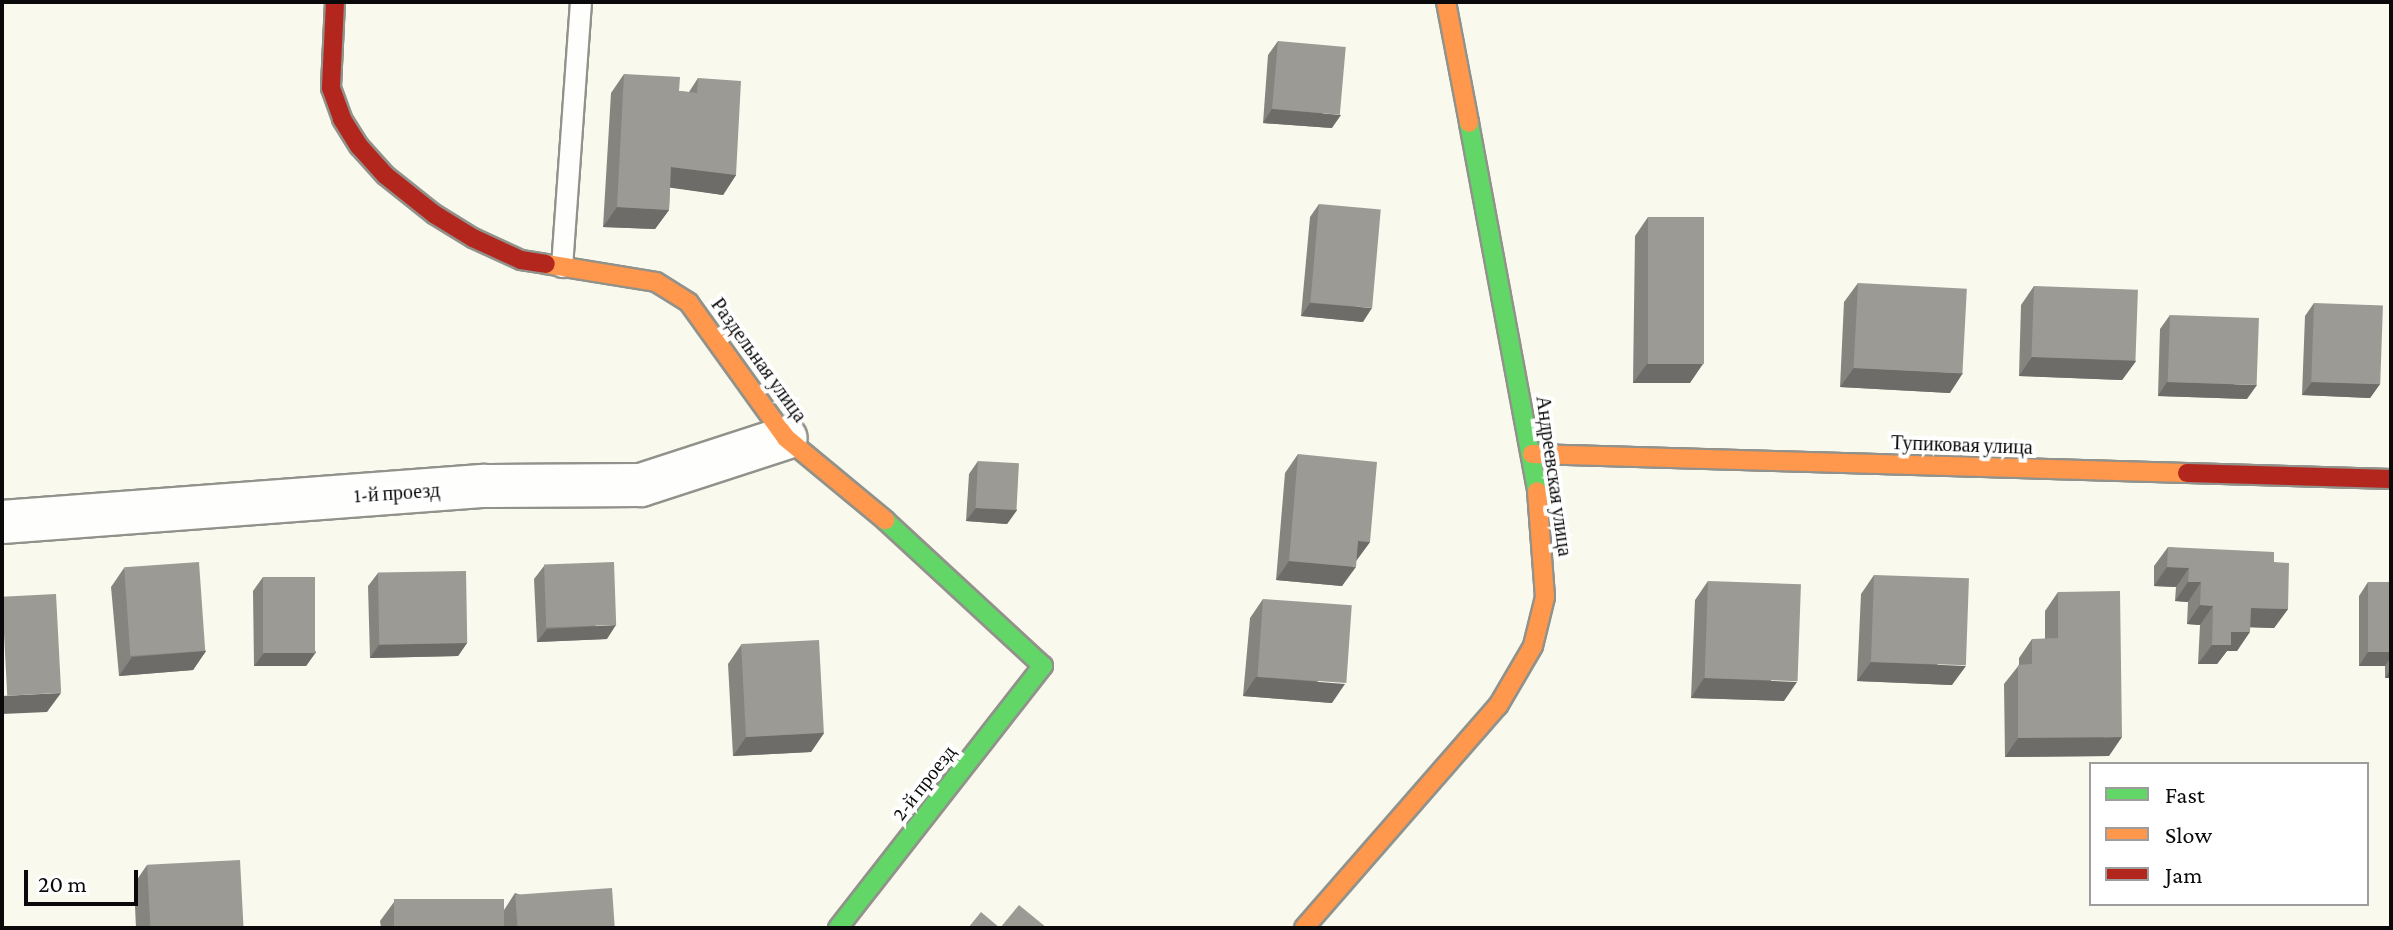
<!DOCTYPE html>
<html>
<head>
<meta charset="utf-8">
<style>
	body { margin:0 }
	#map { position:relative; width:2393px; height:930px; overflow:hidden; background:#faf9ed; font-family:"Crimson Pro",serif }
	div>[style] { position:absolute }
	.roads { filter:drop-shadow(2px 0 #92928c) drop-shadow(-2px 0 #92928c) drop-shadow(0 2px #92928c) drop-shadow(0 -2px #92928c) }
	.lane>* { height:20px; margin:-10px; padding:0 10px; transform-origin:10px; border-radius:10px; background:#fefefc }
	.street>* { height:42px; margin:-21px; padding:0 21px; transform-origin:21px; border-radius:21px; background:#fefefc }
	.fast>* { height:18px; margin:-9px; padding:0 9px; transform-origin:9px; border-radius:9px; background:#63d668 }
	.slow>* { height:18px; margin:-9px; padding:0 9px; transform-origin:9px; border-radius:9px; background:#ff974d }
	.jam>* { height:18px; margin:-9px; padding:0 9px; transform-origin:9px; border-radius:9px; background:#b3261e }
	.wall>* { inset:0; background:#86847f }
	.shaded-wall>* { inset:0; background:#6d6c68 }
	.building>* { inset:0; background:#9c9a94; transform-origin:0 0 }
	span { translate:-50% -50%; white-space:nowrap; text-align:center; line-height:1.15; -webkit-text-stroke:8px #fff; paint-order:stroke }
	.street-label { font-size:20px; color:#0a0a0a }
	.frame { position:absolute; inset:0; border:4px solid #0a0a0a; pointer-events:none }
	.legend { position:absolute; left:2089px; top:762px; width:280px; height:144px; box-sizing:border-box; background:#fff; border:2px solid #9d9d9d; margin:0; padding:10px 14px; list-style:none; font-size:24px; color:#0a0a0a }
	.legend li { display:flex; align-items:center; gap:16px; height:40px }
	.legend b { width:40px; border:2px solid #9d9d9d }
	.scale { position:absolute; left:24px; top:870px; width:114px; height:36px; box-sizing:border-box; border:4px solid #0a0a0a; border-top:0; padding-left:10px; font-size:24px; line-height:28px; white-space:nowrap; color:#0a0a0a; -webkit-text-stroke:6px #fff; paint-order:stroke }
</style>
</head>
<body>
<div id="map">
	<div class="roads">
		<div class="lane">
			<i style="left:562px;top:267px;width:266px;rotate:-85.9deg"></i>
		</div>
		<div class="street">
			<i style="left:2px;top:522px;width:484px;rotate:-4.3deg"></i>
			<i style="left:485px;top:486px;width:156px;rotate:-0.4deg"></i>
			<i style="left:641px;top:485px;width:152px;rotate:-18deg"></i>
		</div>
		<div class="fast">
			<i style="left:1469px;top:123px;width:374px;rotate:79.5deg"></i>
			<i style="left:838px;top:928px;width:333px;rotate:-52deg"></i>
			<i style="left:1043px;top:666px;width:215px;rotate:-137.3deg"></i>
		</div>
		<div class="slow">
			<i style="left:1446px;top:2px;width:123px;rotate:79.2deg"></i>
			<i style="left:546px;top:264px;width:111px;rotate:9.3deg"></i>
			<i style="left:656px;top:282px;width:39px;rotate:32deg"></i>
			<i style="left:689px;top:303px;width:166px;rotate:54.3deg"></i>
			<i style="left:786px;top:438px;width:129px;rotate:39.6deg"></i>
			<i style="left:1532px;top:454px;width:655px;rotate:1.66deg"></i>
			<i style="left:1304px;top:928px;width:295px;rotate:-48.9deg"></i>
			<i style="left:1498px;top:706px;width:69px;rotate:-59.7deg"></i>
			<i style="left:1533px;top:646px;width:50px;rotate:-76.2deg"></i>
			<i style="left:1545px;top:597px;width:106px;rotate:-94.3deg"></i>
		</div>
		<div class="jam">
			<i style="left:335px;top:2px;width:86px;rotate:92.7deg"></i>
			<i style="left:331px;top:88px;width:33px;rotate:70deg"></i>
			<i style="left:342px;top:119px;width:32px;rotate:58deg"></i>
			<i style="left:359px;top:146px;width:39px;rotate:48deg"></i>
			<i style="left:385px;top:175px;width:63px;rotate:38.5deg"></i>
			<i style="left:434px;top:214px;width:46px;rotate:31.6deg"></i>
			<i style="left:473px;top:238px;width:53px;rotate:24.6deg"></i>
			<i style="left:521px;top:260px;width:25px;rotate:9deg"></i>
			<i style="left:2187px;top:473px;width:204px;rotate:1.7deg"></i>
		</div>
	</div>
	<div class="wall">
		<i style="clip-path:polygon(1278px 41px,1332px 128px,1263px 123px,1268px 55px)"></i>
		<i style="clip-path:polygon(624px 74px,679px 91px,689px 92px,698px 78px,736px 175px,723px 195px,670px 187px,669px 210px,655px 229px,603px 227px,611px 93px)"></i>
		<i style="clip-path:polygon(1319px 204px,1363px 322px,1301px 316px,1310px 217px)"></i>
		<i style="clip-path:polygon(1648px 217px,1690px 383px,1633px 383px,1635px 236px)"></i>
		<i style="clip-path:polygon(1858px 283px,1950px 393px,1840px 387px,1844px 302px)"></i>
		<i style="clip-path:polygon(2034px 286px,2136px 361px,2122px 380px,2019px 376px,2021px 305px)"></i>
		<i style="clip-path:polygon(2314px 303px,2380px 384px,2370px 398px,2302px 395px,2305px 316px)"></i>
		<i style="clip-path:polygon(2170px 315px,2247px 399px,2158px 396px,2160px 329px)"></i>
		<i style="clip-path:polygon(1298px 454px,1370px 542px,1356px 561px,1342px 586px,1276px 580px,1285px 473px)"></i>
		<i style="clip-path:polygon(978px 461px,1017px 510px,1007px 524px,966px 521px,969px 474px)"></i>
		<i style="clip-path:polygon(2168px 547px,2274px 562px,2288px 609px,2274px 628px,2250px 627px,2237px 651px,2227px 651px,2217px 664px,2198px 664px,2200px 625px,2187px 624px,2188px 602px,2175px 601px,2176px 587px,2154px 586px,2154px 566px)"></i>
		<i style="clip-path:polygon(544px 566px,607px 639px,537px 642px,534px 579px)"></i>
		<i style="clip-path:polygon(124px 568px,206px 651px,193px 670px,119px 676px,111px 587px)"></i>
		<i style="clip-path:polygon(378px 573px,467px 643px,458px 656px,370px 658px,368px 586px)"></i>
		<i style="clip-path:polygon(1874px 575px,1952px 685px,1857px 681px,1861px 594px)"></i>
		<i style="clip-path:polygon(263px 577px,316px 652px,306px 666px,254px 666px,253px 591px)"></i>
		<i style="clip-path:polygon(1708px 581px,1784px 701px,1691px 698px,1695px 600px)"></i>
		<i style="clip-path:polygon(2368px 582px,2391px 582px,2391px 678px,2385px 678px,2385px 666px,2359px 666px,2359px 596px)"></i>
		<i style="clip-path:polygon(2058px 592px,2109px 756px,2005px 757px,2004px 684px,2019px 665px,2019px 658px,2032px 639px,2045px 639px,2045px 611px)"></i>
		<i style="clip-path:polygon(1263px 599px,1332px 703px,1243px 696px,1250px 618px)"></i>
		<i style="clip-path:polygon(741px 645px,824px 733px,811px 752px,733px 756px,728px 664px)"></i>
		<i style="clip-path:polygon(147px 865px,244px 928px,136px 928px,134px 884px)"></i>
		<i style="clip-path:polygon(515px 893px,615px 928px,381px 928px,380px 921px,394px 902px,504px 910px)"></i>
	</div>
	<div class="shaded-wall">
		<i style="clip-path:polygon(1272px 109px,1341px 115px,1332px 128px,1263px 123px)"></i>
		<i style="clip-path:polygon(671px 167px,736px 175px,723px 195px,658px 186px)"></i>
		<i style="clip-path:polygon(617px 207px,669px 210px,655px 229px,603px 227px)"></i>
		<i style="clip-path:polygon(1310px 303px,1372px 308px,1363px 322px,1301px 316px)"></i>
		<i style="clip-path:polygon(2032px 357px,2136px 361px,2122px 380px,2019px 376px)"></i>
		<i style="clip-path:polygon(1647px 364px,1703px 364px,1690px 383px,1633px 383px)"></i>
		<i style="clip-path:polygon(1854px 368px,1963px 373px,1950px 393px,1840px 387px)"></i>
		<i style="clip-path:polygon(2167px 382px,2257px 385px,2247px 399px,2158px 396px)"></i>
		<i style="clip-path:polygon(2312px 382px,2380px 384px,2370px 398px,2302px 395px)"></i>
		<i style="clip-path:polygon(976px 508px,1017px 510px,1007px 524px,966px 521px)"></i>
		<i style="clip-path:polygon(1358px 541px,1370px 542px,1356px 561px)"></i>
		<i style="clip-path:polygon(1289px 561px,1356px 567px,1342px 586px,1276px 580px)"></i>
		<i style="clip-path:polygon(2167px 567px,2189px 568px,2176px 587px,2154px 586px)"></i>
		<i style="clip-path:polygon(2188px 582px,2201px 582px,2188px 602px,2175px 601px)"></i>
		<i style="clip-path:polygon(2200px 605px,2213px 606px,2200px 625px,2187px 624px)"></i>
		<i style="clip-path:polygon(2251px 608px,2288px 609px,2274px 628px,2238px 627px)"></i>
		<i style="clip-path:polygon(616px 625px,607px 639px,537px 642px,547px 629px)"></i>
		<i style="clip-path:polygon(2231px 632px,2250px 632px,2237px 651px,2227px 651px,2217px 664px,2198px 664px,2212px 645px)"></i>
		<i style="clip-path:polygon(467px 643px,458px 656px,370px 658px,379px 645px)"></i>
		<i style="clip-path:polygon(206px 651px,193px 670px,119px 676px,132px 657px)"></i>
		<i style="clip-path:polygon(316px 652px,306px 666px,254px 666px,264px 653px)"></i>
		<i style="clip-path:polygon(2368px 652px,2391px 652px,2391px 657px,2385px 666px,2359px 666px)"></i>
		<i style="clip-path:polygon(1871px 662px,1966px 666px,1952px 685px,1857px 681px)"></i>
		<i style="clip-path:polygon(2391px 669px,2391px 678px,2385px 678px)"></i>
		<i style="clip-path:polygon(1256px 677px,1345px 684px,1332px 703px,1243px 696px)"></i>
		<i style="clip-path:polygon(1704px 678px,1797px 682px,1784px 701px,1691px 698px)"></i>
		<i style="clip-path:polygon(61px 693px,47px 712px,2px 714px,2px 696px)"></i>
		<i style="clip-path:polygon(824px 733px,811px 752px,733px 756px,746px 737px)"></i>
		<i style="clip-path:polygon(2122px 737px,2109px 756px,2005px 757px,2018px 738px)"></i>
	</div>
	<div class="building">
		<i style="left:1278px;top:41px;width:68px;height:68px;rotate:5deg"></i>
		<i style="clip-path:polygon(624px 74px,680px 77px,679px 91px,697px 93px,698px 78px,741px 81px,736px 175px,671px 167px,669px 210px,617px 207px)"></i>
		<i style="left:1319px;top:204px;width:62px;height:99px;rotate:5deg"></i>
		<i style="left:1648px;top:217px;width:56px;height:147px"></i>
		<i style="left:1858px;top:283px;width:109px;height:85px;rotate:3deg"></i>
		<i style="left:2034px;top:286px;width:104px;height:71px;rotate:2deg"></i>
		<i style="left:2314px;top:303px;width:69px;height:79px;rotate:2deg"></i>
		<i style="left:2170px;top:315px;width:89px;height:67px;rotate:2deg"></i>
		<i style="clip-path:polygon(1298px 454px,1377px 462px,1370px 542px,1358px 541px,1356px 567px,1289px 561px)"></i>
		<i style="left:978px;top:461px;width:41px;height:47px;rotate:3deg"></i>
		<i style="clip-path:polygon(2168px 547px,2274px 552px,2274px 562px,2289px 563px,2288px 609px,2251px 608px,2250px 632px,2231px 632px,2231px 645px,2212px 645px,2213px 606px,2200px 605px,2201px 582px,2188px 582px,2189px 568px,2167px 567px)"></i>
		<i style="left:199px;top:562px;width:89px;height:75px;rotate:86deg"></i>
		<i style="left:614px;top:562px;width:63px;height:70px;rotate:88deg"></i>
		<i style="left:466px;top:571px;width:72px;height:88px;rotate:89deg"></i>
		<i style="left:1874px;top:575px;width:95px;height:87px;rotate:2deg"></i>
		<i style="left:263px;top:577px;width:52px;height:76px"></i>
		<i style="left:1708px;top:581px;width:93px;height:97px;rotate:2deg"></i>
		<i style="left:2368px;top:582px;width:23px;height:70px"></i>
		<i style="clip-path:polygon(2120px 591px,2122px 737px,2018px 738px,2018px 665px,2032px 664px,2032px 639px,2058px 638px,2058px 592px)"></i>
		<i style="left:56px;top:594px;width:99px;height:54px;rotate:87deg"></i>
		<i style="left:1263px;top:599px;width:89px;height:78px;rotate:4deg"></i>
		<i style="left:819px;top:640px;width:93px;height:78px;rotate:87deg"></i>
		<i style="left:240px;top:860px;width:68px;height:93px;rotate:87deg"></i>
		<i style="left:612px;top:888px;width:40px;height:97px;rotate:86deg"></i>
		<i style="left:504px;top:899px;width:29px;height:110px;rotate:90deg"></i>
		<i style="clip-path:polygon(1019px 905px,1047px 928px,968px 928px,981px 912px,1000px 928px)"></i>
	</div>
	<div class="street-label">
		<span style="left:759px;top:360px;rotate:54deg">Раздельная улица</span>
		<span style="left:1962px;top:445px;rotate:2deg">Тупиковая улица</span>
		<span style="left:1554px;top:476px;rotate:82deg">Андреевская улица</span>
		<span style="left:397px;top:493px;rotate:-4deg">1-й проезд</span>
		<span style="left:924px;top:783px;rotate:-52deg">2-й проезд</span>
	</div>
	<div class="frame"></div>
	<ul class="legend">
	<li><b style="height:10px;background:#63d668"></b>Fast</li>
	<li><b style="height:10px;background:#ff974d"></b>Slow</li>
	<li><b style="height:10px;background:#b3261e"></b>Jam</li>
	</ul>
	<div class="scale">20 m</div>
</div>
</body>
</html>
